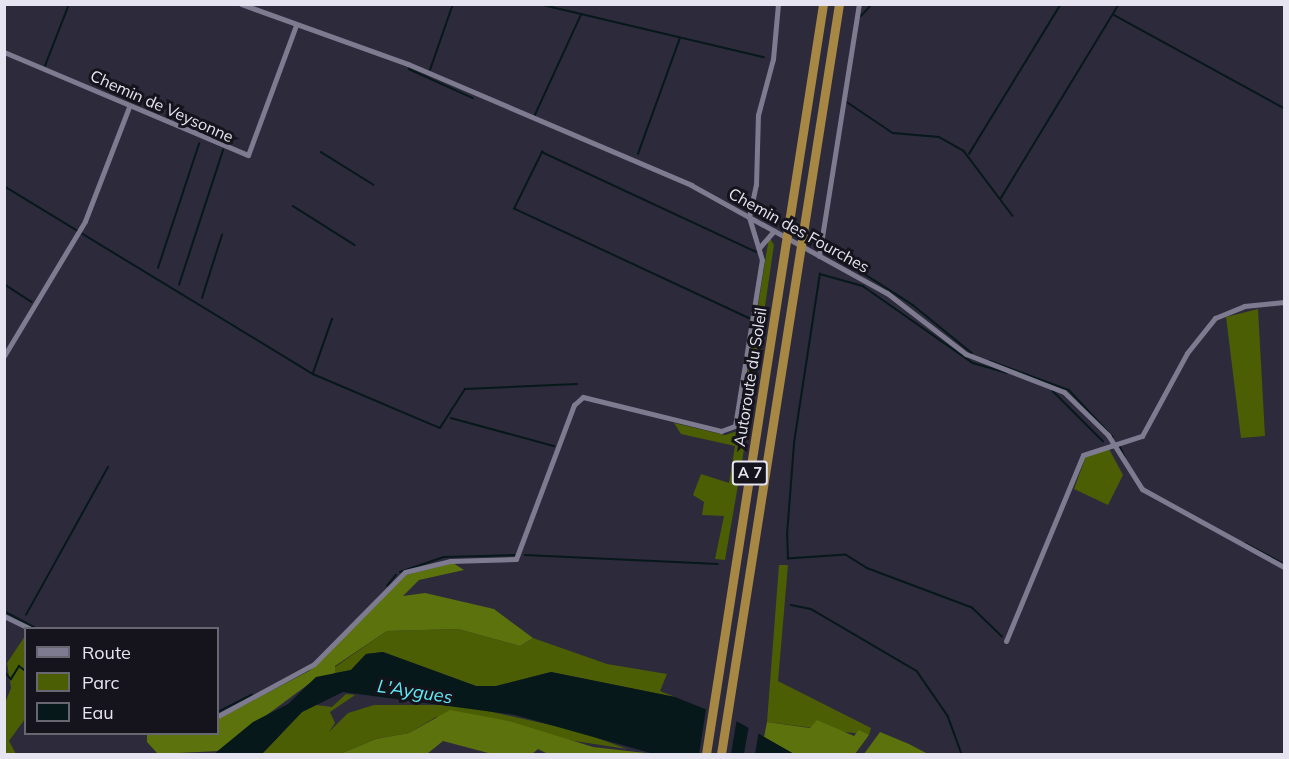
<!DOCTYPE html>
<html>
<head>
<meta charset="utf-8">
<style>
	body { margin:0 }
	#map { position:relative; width:1289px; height:759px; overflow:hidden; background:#2d2a3c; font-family:Mulish,sans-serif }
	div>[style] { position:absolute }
	.green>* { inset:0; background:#4b5e04 }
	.forest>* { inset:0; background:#5b720d }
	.water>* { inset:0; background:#06181a }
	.pier>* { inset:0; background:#2d2a3c }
	.stream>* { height:1.5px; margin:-0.75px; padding:0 0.75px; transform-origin:0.75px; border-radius:0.75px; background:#06181a }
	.minor>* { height:5px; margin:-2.5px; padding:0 2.5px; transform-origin:2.5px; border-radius:2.5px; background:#7e7b90 }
	.motorway>* { height:9px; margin:-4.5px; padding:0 4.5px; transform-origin:4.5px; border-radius:4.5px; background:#a68744 }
	span { translate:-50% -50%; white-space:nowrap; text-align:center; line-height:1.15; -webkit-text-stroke:6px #15141c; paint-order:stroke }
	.shield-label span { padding:2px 4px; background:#15141c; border:2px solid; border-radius:4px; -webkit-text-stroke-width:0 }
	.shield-label { font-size:15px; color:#e5e4f0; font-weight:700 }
	.street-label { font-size:16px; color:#e5e4f0 }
	.water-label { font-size:18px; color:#61edf8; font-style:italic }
	.frame { position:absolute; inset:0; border:6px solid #e5e4f0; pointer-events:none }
	.legend { position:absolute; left:24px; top:627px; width:195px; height:108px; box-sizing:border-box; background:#15141c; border:2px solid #686771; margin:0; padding:8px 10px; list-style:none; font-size:18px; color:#e5e4f0 }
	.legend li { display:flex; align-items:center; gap:12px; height:30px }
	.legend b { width:30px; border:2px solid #686771 }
</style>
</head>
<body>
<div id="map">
	<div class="green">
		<i style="clip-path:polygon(769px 237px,774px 245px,742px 462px,725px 560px,715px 559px,724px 516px,702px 515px,704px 502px,693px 495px,701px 474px,729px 483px,735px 446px,681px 434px,674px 423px,725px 435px,738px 431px)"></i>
		<i style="clip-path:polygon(1258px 309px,1265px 436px,1241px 438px,1226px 317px)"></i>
		<i style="clip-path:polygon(1109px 449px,1123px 475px,1108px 505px,1074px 489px,1086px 456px)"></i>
		<i style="clip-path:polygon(779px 565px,788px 565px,778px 681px,871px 728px,869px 735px,767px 722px)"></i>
		<i style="clip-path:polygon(458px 629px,520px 646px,533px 638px,607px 664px,667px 674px,660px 691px,675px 697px,551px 672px,496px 686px,476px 686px,383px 652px,366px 654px,351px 670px,335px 673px,335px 667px,387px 631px)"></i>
		<i style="clip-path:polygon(25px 636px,25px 719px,9px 741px,16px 754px,5px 754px,5px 703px,11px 688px,7px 663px)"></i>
		<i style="clip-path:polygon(346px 694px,355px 695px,330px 712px,335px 723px,329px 732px,348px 713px,374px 705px,461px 705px,578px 731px,627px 749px,548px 737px,509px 721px,436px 717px,409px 733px,376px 739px,340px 754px,262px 754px,302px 712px,316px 705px,332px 707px)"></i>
	</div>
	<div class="forest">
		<i style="clip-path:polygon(453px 563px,464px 570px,419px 580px,403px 596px,425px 593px,494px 609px,533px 638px,520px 646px,458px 629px,387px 631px,335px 666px,335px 673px,310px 683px,218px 751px,158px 754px,147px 742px,147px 734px,218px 734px,218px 719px,309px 671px,406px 575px)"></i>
		<i style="clip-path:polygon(450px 710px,509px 721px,593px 747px,654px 754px,548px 754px,538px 749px,532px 754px,492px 754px,443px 741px,427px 754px,340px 754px,376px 739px,409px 733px)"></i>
		<i style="clip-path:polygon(817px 720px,854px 736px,859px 730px,869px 735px,855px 754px,794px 754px,764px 737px,767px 722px,810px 728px)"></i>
		<i style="clip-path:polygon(880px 732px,909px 744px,928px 754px,864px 754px)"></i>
	</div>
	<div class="water">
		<i style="clip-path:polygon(383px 652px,476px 686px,496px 686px,551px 672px,675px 697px,740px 723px,794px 754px,654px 754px,515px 715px,343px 692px,302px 712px,262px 754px,214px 754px,253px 722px,288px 704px,316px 677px,351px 670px,366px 654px)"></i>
	</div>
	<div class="pier">
		<i style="clip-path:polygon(707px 703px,737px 718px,731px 754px,699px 754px)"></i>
		<i style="clip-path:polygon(749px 725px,759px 730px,755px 754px,744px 754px)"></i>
	</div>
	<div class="stream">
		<i style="left:539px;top:4px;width:231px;rotate:13.3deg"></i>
		<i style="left:1114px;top:15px;width:194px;rotate:28.7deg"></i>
		<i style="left:861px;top:16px;width:16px;rotate:-47deg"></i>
		<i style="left:45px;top:66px;width:66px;rotate:-68.8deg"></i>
		<i style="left:409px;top:69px;width:70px;rotate:24.4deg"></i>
		<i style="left:430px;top:70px;width:70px;rotate:-70.8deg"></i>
		<i style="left:847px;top:102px;width:55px;rotate:34deg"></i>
		<i style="left:893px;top:133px;width:46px;rotate:5deg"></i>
		<i style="left:939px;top:137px;width:29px;rotate:29deg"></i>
		<i style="left:964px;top:151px;width:81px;rotate:53deg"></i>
		<i style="left:534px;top:117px;width:112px;rotate:-65.3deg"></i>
		<i style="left:321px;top:152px;width:62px;rotate:31.9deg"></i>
		<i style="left:638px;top:154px;width:123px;rotate:-70.1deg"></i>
		<i style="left:969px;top:154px;width:176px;rotate:-58.5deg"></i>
		<i style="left:4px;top:186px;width:362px;rotate:31.3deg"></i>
		<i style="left:313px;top:374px;width:138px;rotate:23deg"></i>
		<i style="left:440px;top:428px;width:46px;rotate:-57.3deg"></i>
		<i style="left:465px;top:389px;width:112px;rotate:-2.6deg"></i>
		<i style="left:1001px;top:198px;width:227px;rotate:-58.7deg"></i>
		<i style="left:293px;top:206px;width:73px;rotate:32.2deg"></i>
		<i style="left:827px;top:250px;width:102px;rotate:32.6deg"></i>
		<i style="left:913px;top:305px;width:76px;rotate:39.1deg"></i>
		<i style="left:158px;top:268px;width:131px;rotate:-71.7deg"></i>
		<i style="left:4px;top:284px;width:33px;rotate:33deg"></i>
		<i style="left:179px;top:285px;width:142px;rotate:-71.9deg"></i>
		<i style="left:202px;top:298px;width:66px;rotate:-72.4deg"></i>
		<i style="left:750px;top:319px;width:260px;rotate:-155deg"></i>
		<i style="left:514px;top:209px;width:64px;rotate:-63.8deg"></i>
		<i style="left:542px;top:152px;width:236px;rotate:25deg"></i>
		<i style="left:990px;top:361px;width:84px;rotate:20.2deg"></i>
		<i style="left:1069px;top:390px;width:64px;rotate:46.9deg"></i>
		<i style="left:313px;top:373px;width:57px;rotate:-70.6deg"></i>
		<i style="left:1053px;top:391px;width:71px;rotate:45deg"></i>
		<i style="left:451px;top:418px;width:107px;rotate:15.2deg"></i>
		<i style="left:1120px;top:446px;width:12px;rotate:66deg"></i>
		<i style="left:1245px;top:543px;width:44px;rotate:28.3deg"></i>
		<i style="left:525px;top:555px;width:193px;rotate:2.7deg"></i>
		<i style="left:400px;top:572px;width:46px;rotate:-18.8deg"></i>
		<i style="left:444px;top:557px;width:71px;rotate:-1.6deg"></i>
		<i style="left:387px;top:586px;width:14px;rotate:-51deg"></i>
		<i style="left:791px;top:605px;width:20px;rotate:11deg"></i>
		<i style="left:811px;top:609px;width:123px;rotate:30.3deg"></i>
		<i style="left:917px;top:671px;width:55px;rotate:55.4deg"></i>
		<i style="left:948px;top:716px;width:40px;rotate:69.8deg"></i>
		<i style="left:4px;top:611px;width:36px;rotate:28deg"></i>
		<i style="left:26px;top:615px;width:169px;rotate:-61deg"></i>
		<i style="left:1002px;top:637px;width:42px;rotate:-136deg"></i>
		<i style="left:972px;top:608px;width:111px;rotate:-159.4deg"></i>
		<i style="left:868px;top:569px;width:26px;rotate:-148deg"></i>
		<i style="left:846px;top:555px;width:58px;rotate:176.1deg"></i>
		<i style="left:788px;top:559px;width:24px;rotate:-92deg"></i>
		<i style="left:787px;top:535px;width:92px;rotate:-85.6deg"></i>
		<i style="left:794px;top:443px;width:171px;rotate:-81.3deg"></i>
		<i style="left:820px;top:274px;width:45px;rotate:15.6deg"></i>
		<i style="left:863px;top:286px;width:134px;rotate:35deg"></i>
		<i style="left:973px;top:363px;width:35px;rotate:16deg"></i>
		<i style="left:4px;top:671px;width:11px;rotate:49deg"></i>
		<i style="left:11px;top:679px;width:15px;rotate:-58deg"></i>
		<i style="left:19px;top:666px;width:9px;rotate:36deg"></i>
		<i style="left:218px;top:712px;width:38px;rotate:-27deg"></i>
	</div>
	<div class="minor">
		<i style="left:241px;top:4px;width:177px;rotate:19.8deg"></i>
		<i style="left:408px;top:64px;width:308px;rotate:23.1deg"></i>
		<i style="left:691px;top:185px;width:224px;rotate:28.9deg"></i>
		<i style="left:887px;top:293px;width:100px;rotate:37.7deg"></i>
		<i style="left:966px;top:354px;width:105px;rotate:21.2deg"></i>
		<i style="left:1064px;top:392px;width:62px;rotate:44.3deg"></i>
		<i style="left:1108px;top:435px;width:64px;rotate:57.8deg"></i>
		<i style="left:1142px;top:489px;width:162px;rotate:28.8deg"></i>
		<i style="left:4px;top:52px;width:265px;rotate:22.9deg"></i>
		<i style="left:248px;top:155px;width:139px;rotate:-69.7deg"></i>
		<i style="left:759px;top:248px;width:23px;rotate:-49deg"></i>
		<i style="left:819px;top:256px;width:255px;rotate:-81deg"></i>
		<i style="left:4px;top:356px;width:157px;rotate:-59deg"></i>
		<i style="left:85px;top:221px;width:122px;rotate:-68.9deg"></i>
		<i style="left:4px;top:616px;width:28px;rotate:26deg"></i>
		<i style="left:1006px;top:641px;width:201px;rotate:-67.5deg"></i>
		<i style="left:1083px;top:455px;width:62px;rotate:-17.9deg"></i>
		<i style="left:1142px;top:436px;width:94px;rotate:-61.5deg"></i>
		<i style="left:1187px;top:353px;width:45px;rotate:-51.3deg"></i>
		<i style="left:1215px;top:318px;width:31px;rotate:-22deg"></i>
		<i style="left:1244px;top:306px;width:40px;rotate:-5.7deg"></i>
		<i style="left:218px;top:716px;width:109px;rotate:-28.4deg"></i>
		<i style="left:314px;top:664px;width:129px;rotate:-45.3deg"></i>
		<i style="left:405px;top:572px;width:46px;rotate:-13.7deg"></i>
		<i style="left:450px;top:561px;width:66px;rotate:-1.7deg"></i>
		<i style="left:516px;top:559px;width:165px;rotate:-69.4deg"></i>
		<i style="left:574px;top:405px;width:12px;rotate:-42deg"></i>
		<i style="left:583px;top:397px;width:142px;rotate:13.8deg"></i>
		<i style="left:721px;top:431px;width:15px;rotate:-20deg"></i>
		<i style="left:735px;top:426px;width:168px;rotate:-80.8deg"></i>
		<i style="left:762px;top:260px;width:45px;rotate:-106.8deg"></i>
		<i style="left:749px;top:217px;width:33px;rotate:-78deg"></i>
		<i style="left:756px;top:185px;width:70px;rotate:-88.4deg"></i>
		<i style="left:758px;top:115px;width:58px;rotate:-75deg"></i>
		<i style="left:773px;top:59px;width:55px;rotate:-84.8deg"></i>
	</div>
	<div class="motorway">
		<i style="left:706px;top:754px;width:759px;rotate:-81.13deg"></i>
		<i style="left:721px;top:754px;width:759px;rotate:-81.06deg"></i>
	</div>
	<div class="shield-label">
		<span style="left:750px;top:473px">A 7</span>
	</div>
	<div class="street-label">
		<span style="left:162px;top:106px;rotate:24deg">Chemin de Veysonne</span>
		<span style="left:799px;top:230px;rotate:29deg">Chemin des Fourches</span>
		<span style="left:750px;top:377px;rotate:-81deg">Autoroute du Soleil</span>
	</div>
	<div class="water-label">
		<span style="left:415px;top:692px;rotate:9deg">L'Aygues</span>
	</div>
	<div class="frame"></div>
	<ul class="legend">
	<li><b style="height:8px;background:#7e7b90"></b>Route</li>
	<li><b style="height:16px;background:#4b5e04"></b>Parc</li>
	<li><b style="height:16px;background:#06181a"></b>Eau</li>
	</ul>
</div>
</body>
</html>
